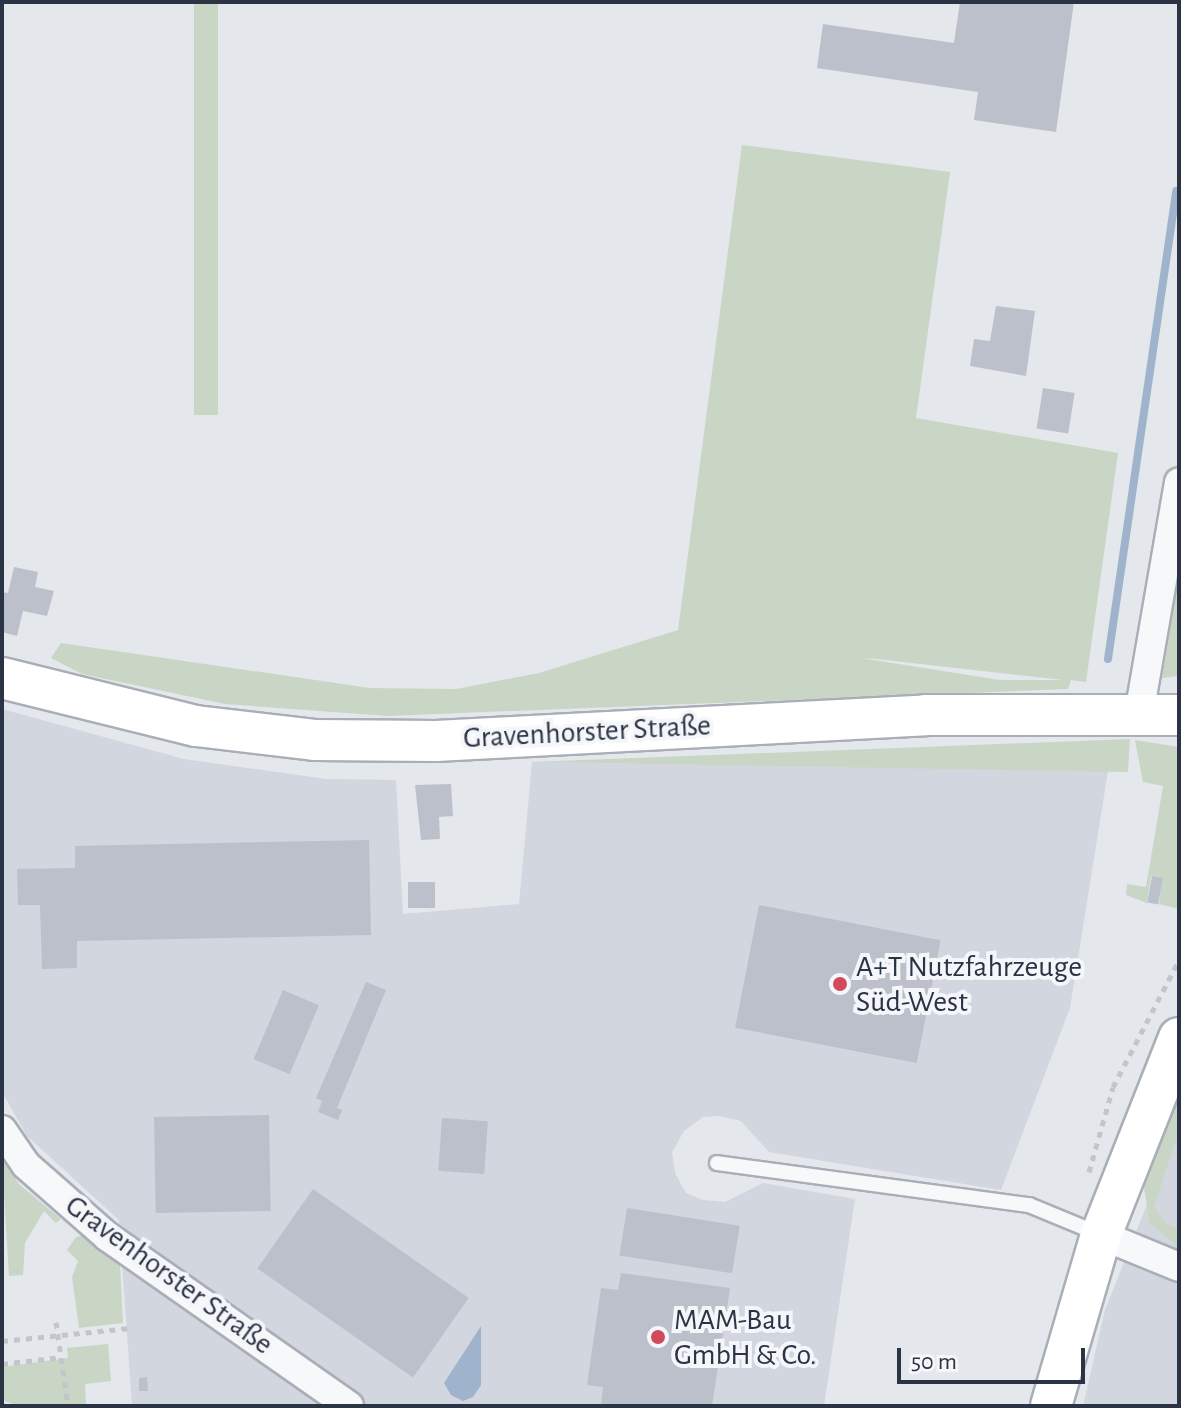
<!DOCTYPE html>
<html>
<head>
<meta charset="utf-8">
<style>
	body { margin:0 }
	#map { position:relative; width:1181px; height:1408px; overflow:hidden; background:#e4e7ec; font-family:"Alegreya Sans",sans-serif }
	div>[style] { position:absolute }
	.built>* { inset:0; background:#d2d6de }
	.green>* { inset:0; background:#c9d6c5; transform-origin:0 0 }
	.water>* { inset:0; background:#9fb4cc }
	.stream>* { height:8px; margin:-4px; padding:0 4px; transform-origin:4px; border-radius:4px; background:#9fb4cc }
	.building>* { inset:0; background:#bbc0ca; transform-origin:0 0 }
	.path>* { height:5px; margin-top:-2.5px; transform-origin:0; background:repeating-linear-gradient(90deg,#c2c5cb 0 6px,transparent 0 12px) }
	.roads { filter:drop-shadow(2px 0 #a9aeb7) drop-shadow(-2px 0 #a9aeb7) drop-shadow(0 2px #a9aeb7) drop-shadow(0 -2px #a9aeb7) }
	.lane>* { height:14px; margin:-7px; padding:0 7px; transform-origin:7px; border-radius:7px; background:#f7f8fa }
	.street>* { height:28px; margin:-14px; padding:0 14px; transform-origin:14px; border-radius:14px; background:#f7f8fa }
	.secondary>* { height:40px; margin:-20px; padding:0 20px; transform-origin:20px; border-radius:20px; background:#fff }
	.dots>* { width:22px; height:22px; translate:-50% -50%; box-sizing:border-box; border:4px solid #f4f6f9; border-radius:50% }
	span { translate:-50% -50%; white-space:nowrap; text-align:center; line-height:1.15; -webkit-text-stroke:8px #f4f6f9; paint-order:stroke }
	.street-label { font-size:30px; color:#2b3445 }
	.poi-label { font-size:30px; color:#2b3445 }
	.left { translate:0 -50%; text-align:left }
	.frame { position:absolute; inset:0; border:4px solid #2b3445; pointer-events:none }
	.scale { position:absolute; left:897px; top:1348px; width:188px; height:36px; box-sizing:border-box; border:4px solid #2b3445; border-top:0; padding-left:10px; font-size:24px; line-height:28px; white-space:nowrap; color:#2b3445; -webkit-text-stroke:6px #f4f6f9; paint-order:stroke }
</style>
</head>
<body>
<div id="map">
	<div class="built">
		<i style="clip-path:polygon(2px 709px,184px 759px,326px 779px,396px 780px,403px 914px,519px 904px,532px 762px,1108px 771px,1070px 1008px,1001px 1190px,769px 1152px,741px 1121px,719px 1116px,703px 1117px,684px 1131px,672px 1152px,675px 1173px,686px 1193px,703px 1200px,725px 1202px,763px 1183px,855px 1199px,824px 1406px,132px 1406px,119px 1220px,27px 1136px,2px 1092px)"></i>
		<i style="clip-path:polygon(1179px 1124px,1179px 1406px,1083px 1406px,1105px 1310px)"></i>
	</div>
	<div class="green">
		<i style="left:194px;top:2px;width:24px;height:413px"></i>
		<i style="clip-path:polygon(evenodd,742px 145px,950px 172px,916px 418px,1118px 453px,1086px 682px,1071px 680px,1068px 689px,387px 716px,225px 704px,82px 674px,51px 658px,61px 643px,370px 688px,456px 689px,539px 673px,678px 630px,742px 145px,861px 658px,876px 659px,1063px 680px,1000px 680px,861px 658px)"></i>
		<i style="clip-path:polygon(1179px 575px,1179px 676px,1162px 678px)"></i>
		<i style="clip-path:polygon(1130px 739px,1128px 772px,532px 762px)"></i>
		<i style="clip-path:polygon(1135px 740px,1179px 747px,1179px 909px,1159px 904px,1162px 878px,1151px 876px,1147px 903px,1126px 895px,1127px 884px,1146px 887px,1163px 786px,1143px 782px)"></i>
		<i style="clip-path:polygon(1179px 1089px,1179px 1130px,1154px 1207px,1165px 1223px,1179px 1229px,1179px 1247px,1150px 1224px,1143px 1182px)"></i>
		<i style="clip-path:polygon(2px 1160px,20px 1185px,61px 1219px,56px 1223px,44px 1211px,25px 1243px,23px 1275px,9px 1276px)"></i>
		<i style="clip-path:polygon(85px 1235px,120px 1264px,123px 1323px,79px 1328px,72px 1277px,78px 1261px,67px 1250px,76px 1237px)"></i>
		<i style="clip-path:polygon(108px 1344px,111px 1381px,85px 1384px,86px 1406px,17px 1406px,3px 1400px,2px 1367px,68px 1358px,67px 1348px)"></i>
	</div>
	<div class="water">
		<i style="clip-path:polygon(481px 1326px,481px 1385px,473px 1397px,463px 1401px,451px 1395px,444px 1383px)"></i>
	</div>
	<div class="stream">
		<i style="left:1108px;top:659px;width:473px;rotate:-81.7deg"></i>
	</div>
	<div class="building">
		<i style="clip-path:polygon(960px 2px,1074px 2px,1056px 132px,974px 120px,978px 92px,817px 68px,823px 24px,954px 43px)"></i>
		<i style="clip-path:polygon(996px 306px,1035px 311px,1026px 376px,970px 366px,974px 339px,990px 341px)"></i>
		<i style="left:1043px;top:388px;width:32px;height:41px;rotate:9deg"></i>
		<i style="clip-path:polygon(14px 567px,38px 572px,35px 587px,54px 591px,47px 616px,23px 611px,17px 636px,2px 632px,2px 592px,8px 593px)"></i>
		<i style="clip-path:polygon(451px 784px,453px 816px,439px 817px,440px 839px,421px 840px,415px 785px)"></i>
		<i style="clip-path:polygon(369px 840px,371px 935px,77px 941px,77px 968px,42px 969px,40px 905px,18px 905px,17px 869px,75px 868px,75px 846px)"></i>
		<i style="left:1152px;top:876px;width:11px;height:27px;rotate:10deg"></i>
		<i style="left:435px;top:882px;width:26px;height:27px;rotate:90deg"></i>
		<i style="left:759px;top:905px;width:185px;height:125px;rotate:11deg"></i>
		<i style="clip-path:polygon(366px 982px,386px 990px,337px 1108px,342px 1110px,338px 1120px,318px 1112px,322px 1101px,316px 1098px)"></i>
		<i style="left:283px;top:990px;width:39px;height:75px;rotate:23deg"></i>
		<i style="left:269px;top:1115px;width:96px;height:115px;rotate:89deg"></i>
		<i style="left:442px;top:1118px;width:46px;height:53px;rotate:4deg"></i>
		<i style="left:313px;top:1189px;width:190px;height:97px;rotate:35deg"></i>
		<i style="left:627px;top:1208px;width:114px;height:48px;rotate:9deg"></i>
		<i style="clip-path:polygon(621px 1273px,730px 1288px,712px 1406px,601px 1405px,603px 1387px,587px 1385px,601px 1288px,618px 1290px)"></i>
		<i style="clip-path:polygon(147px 1377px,148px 1391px,139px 1391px,139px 1378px)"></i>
	</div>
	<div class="path">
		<i style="left:1089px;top:1172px;width:88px;rotate:-74.2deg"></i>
		<i style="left:1113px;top:1087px;width:143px;rotate:-62.5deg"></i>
		<i style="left:56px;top:1322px;width:85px;rotate:81.9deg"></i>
		<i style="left:2px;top:1341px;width:129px;rotate:-5.8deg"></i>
		<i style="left:2px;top:1364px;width:59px;rotate:-6.8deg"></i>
		<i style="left:2px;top:1405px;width:3px;rotate:18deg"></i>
	</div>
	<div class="roads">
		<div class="lane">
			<i style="left:717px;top:1163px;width:315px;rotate:7.7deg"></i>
			<i style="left:1029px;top:1205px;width:74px;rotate:22.4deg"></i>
		</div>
		<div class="street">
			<i style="left:1139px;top:714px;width:235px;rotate:-80.2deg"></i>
			<i style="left:2px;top:1130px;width:42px;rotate:55.6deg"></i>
			<i style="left:26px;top:1165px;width:109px;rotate:41.3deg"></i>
			<i style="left:108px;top:1237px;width:294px;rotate:35deg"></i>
			<i style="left:1101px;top:1235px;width:84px;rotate:22.3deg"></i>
		</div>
		<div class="secondary">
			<i style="left:2px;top:678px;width:200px;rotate:13.9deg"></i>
			<i style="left:196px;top:726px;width:121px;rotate:6.7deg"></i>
			<i style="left:316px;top:740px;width:120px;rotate:0.5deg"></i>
			<i style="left:436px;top:741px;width:490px;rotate:-3deg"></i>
			<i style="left:925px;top:715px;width:254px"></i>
			<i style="left:1051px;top:1406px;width:178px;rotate:-73.7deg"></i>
			<i style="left:1101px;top:1235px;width:212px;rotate:-68.4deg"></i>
		</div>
	</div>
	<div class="dots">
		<i style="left:840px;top:984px;background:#d1495b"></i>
		<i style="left:658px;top:1337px;background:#d1495b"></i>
	</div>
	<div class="street-label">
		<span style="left:587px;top:732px;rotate:-3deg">Gravenhorster Straße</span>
		<span style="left:169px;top:1275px;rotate:36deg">Gravenhorster Straße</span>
	</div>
	<div class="poi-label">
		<span class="left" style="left:856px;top:984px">A+T Nutzfahrzeuge<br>Süd-West</span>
		<span class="left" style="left:674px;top:1337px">MAM-Bau<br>GmbH &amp; Co.</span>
	</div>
	<div class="frame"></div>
	<div class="scale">50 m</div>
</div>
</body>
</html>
